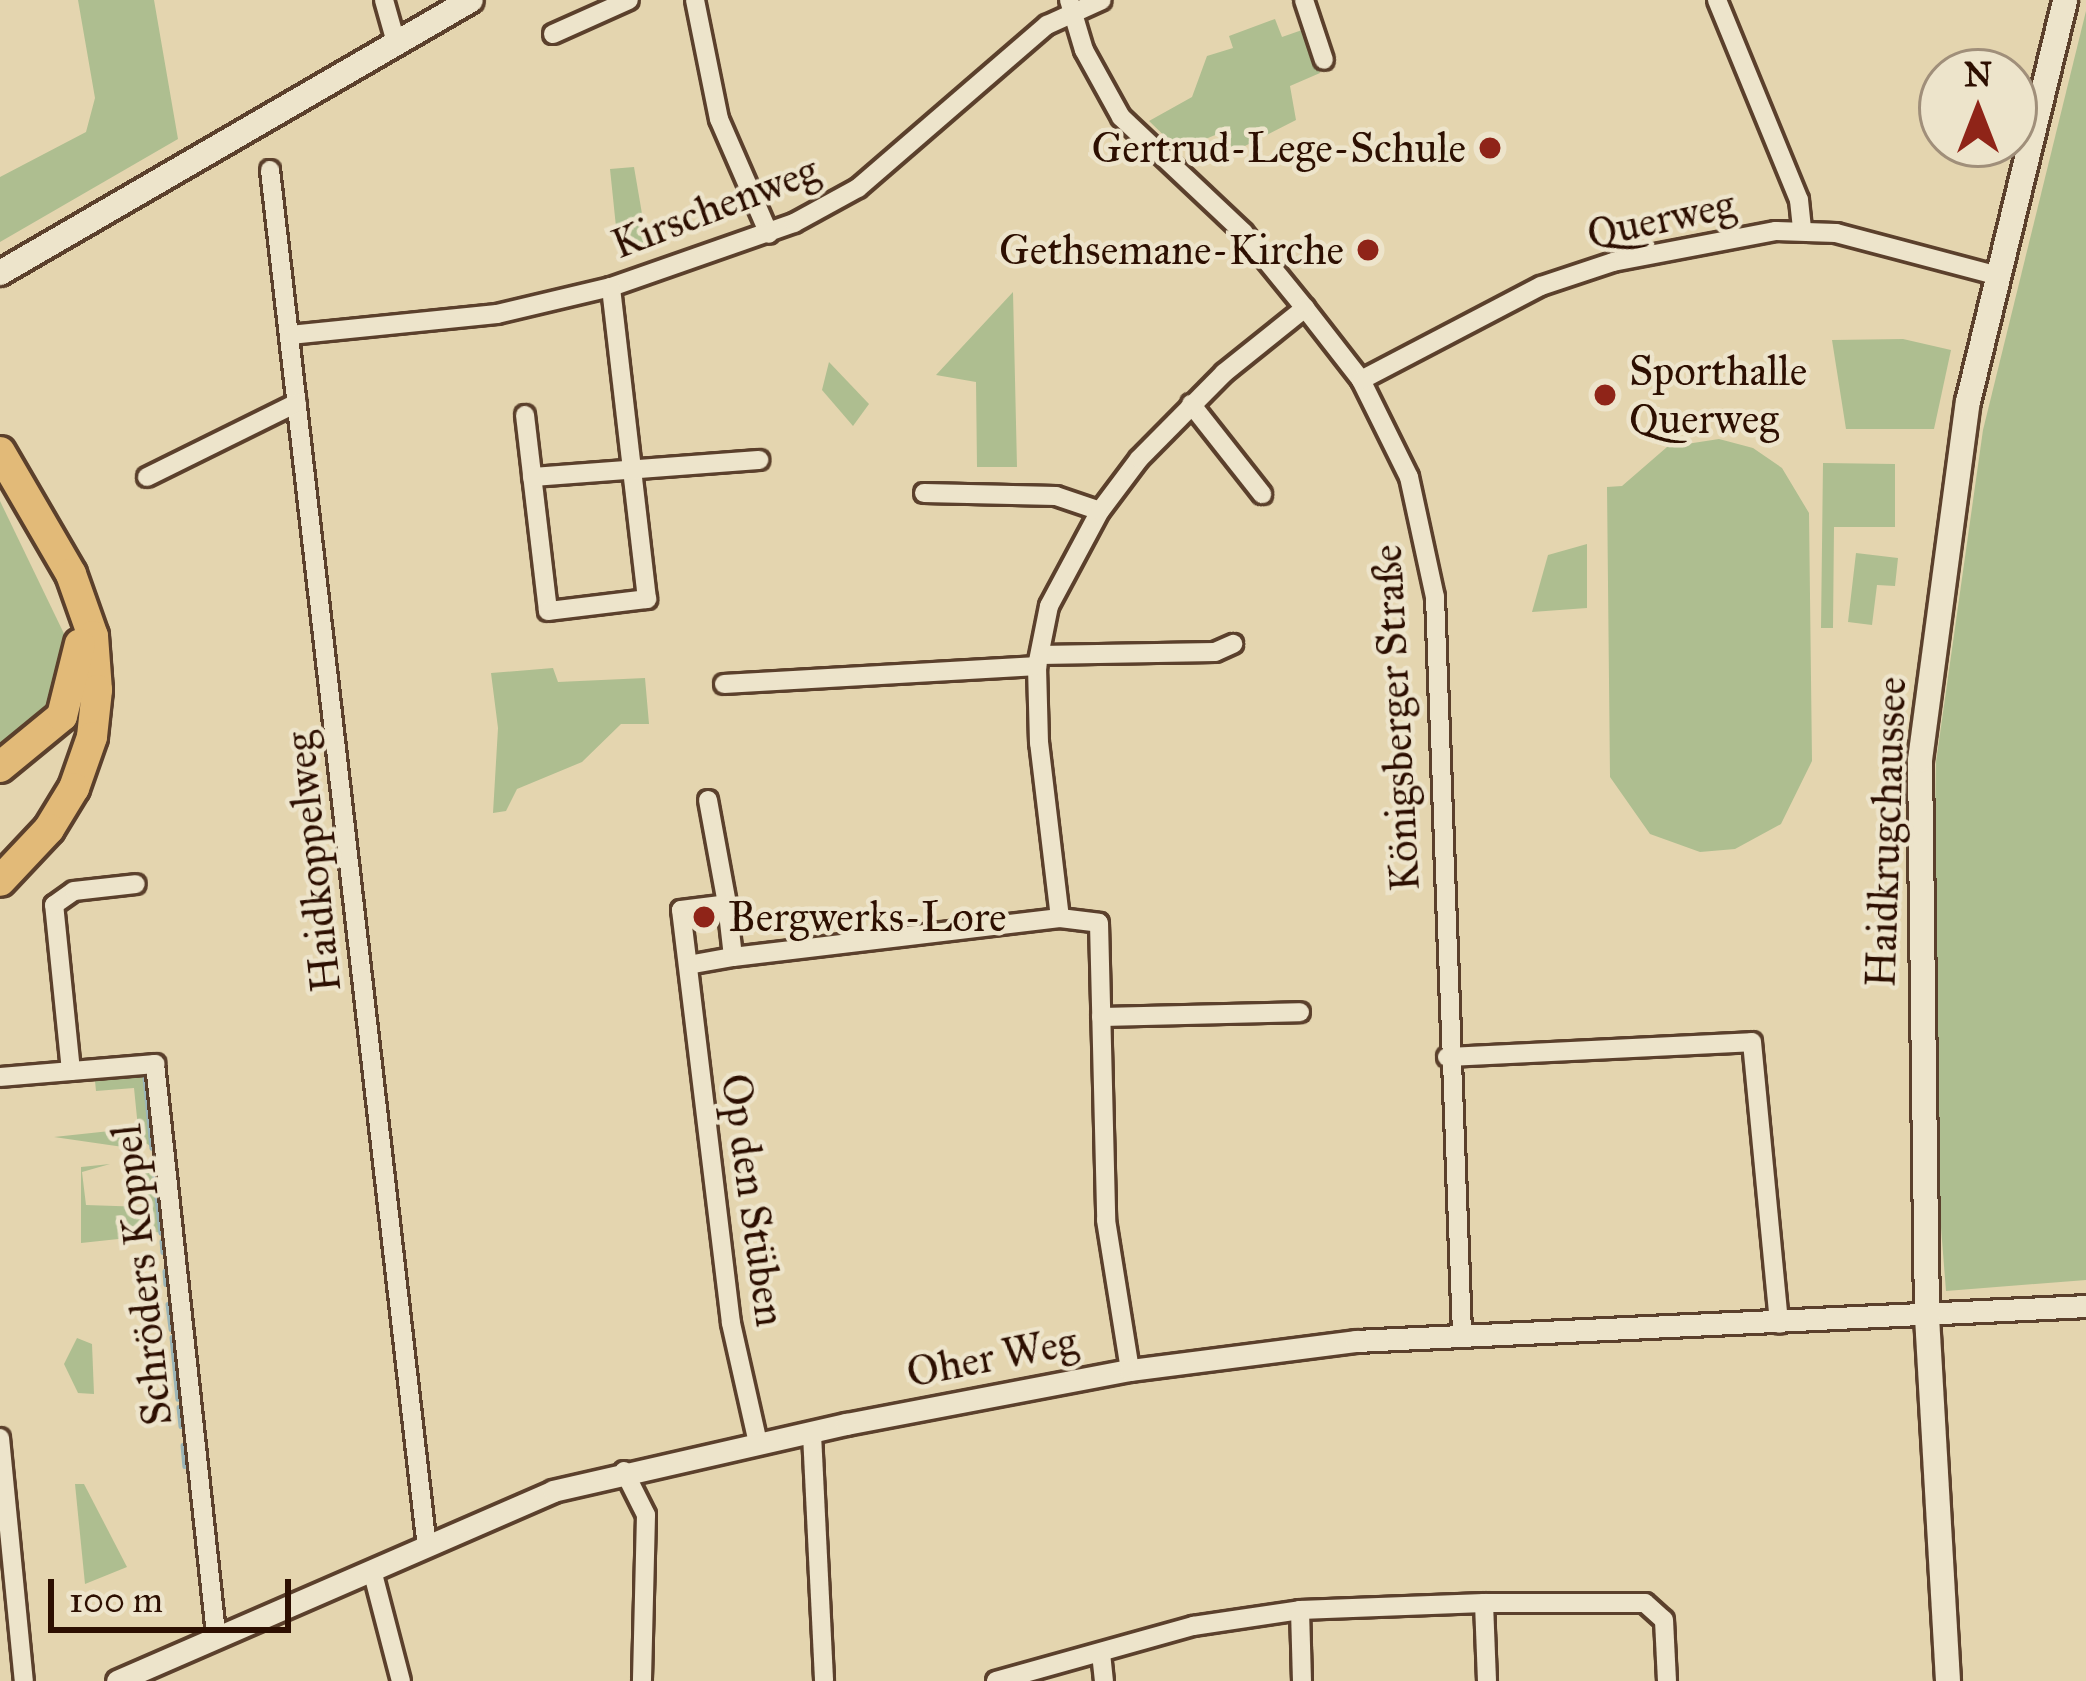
<!DOCTYPE html>
<html>
<head>
<meta charset="utf-8">
<style>
	body { margin:0 }
	#map { position:relative; width:2086px; height:1681px; overflow:hidden; background:#e4d5af; font-family:"IM FELL Great Primer",serif }
	div>[style] { position:absolute }
	.green>* { inset:0; background:#aebe90 }
	.stream>* { height:4.5px; margin:-2.25px; padding:0 2.25px; transform-origin:2.25px; border-radius:2.25px; background:#9bb5b7 }
	.roads { filter:drop-shadow(3px 0 #5b402c) drop-shadow(-3px 0 #5b402c) drop-shadow(0 3px #5b402c) drop-shadow(0 -3px #5b402c) }
	.minor>* { height:18px; margin:-9px; padding:0 9px; transform-origin:9px; border-radius:9px; background:#ede4cb }
	.tertiary>* { height:21px; margin:-10.5px; padding:0 10.5px; transform-origin:10.5px; border-radius:10.5px; background:#ede4cb }
	.secondary>* { height:24px; margin:-12px; padding:0 12px; transform-origin:12px; border-radius:12px; background:#ede4cb }
	.trunk>* { height:30px; margin:-15px; padding:0 15px; transform-origin:15px; border-radius:15px; background:#e2ba78 }
	.dots>* { width:33px; height:33px; translate:-50% -50%; box-sizing:border-box; border:6px solid #ede4cb; border-radius:50% }
	span { translate:-50% -50%; white-space:nowrap; text-align:center; line-height:1.15; -webkit-text-stroke:9px #ede4cb; paint-order:stroke }
	.poi-label { font-size:42px; color:#2d0f01 }
	.right { translate:-100% -50%; text-align:right }
	.left { translate:0 -50%; text-align:left }
	.street-label { font-size:42px; color:#2d0f01 }
	.north { position:absolute; left:1918px; top:48px; width:120px; height:120px; box-sizing:border-box; background:#ede4cb; border:3px solid #a08f7a; border-radius:50%; rotate:0deg; font-size:33px; font-weight:700; line-height:48px; text-align:center; color:#2d0f01 }
	.north::after { content:''; display:block; margin:auto; width:42px; height:54px; background:#8f2418; clip-path:polygon(50% 0,100% 100%,50% 72%,0 100%) }
	.scale { position:absolute; left:48px; top:1579px; width:243px; height:54px; box-sizing:border-box; border:6px solid #2d0f01; border-top:0; padding-left:15px; font-size:36px; line-height:42px; white-space:nowrap; color:#2d0f01; -webkit-text-stroke:9px #ede4cb; paint-order:stroke }
</style>
</head>
<body>
<div id="map">
	<div class="green">
		<i style="clip-path:polygon(78px 0,154px 0,178px 139px,0 242px,0 177px,86px 132px,95px 98px)"></i>
		<i style="clip-path:polygon(2086px 11px,2086px 1280px,1946px 1291px,1930px 1087px,1936px 762px,1983px 430px)"></i>
		<i style="clip-path:polygon(1275px 19px,1282px 37px,1305px 29px,1320px 73px,1290px 86px,1296px 120px,1235px 151px,1220px 133px,1179px 150px,1149px 121px,1192px 97px,1207px 56px,1233px 48px,1229px 36px)"></i>
		<i style="clip-path:polygon(634px 167px,647px 243px,618px 246px,610px 169px)"></i>
		<i style="clip-path:polygon(1013px 292px,1017px 467px,977px 467px,976px 382px,936px 375px)"></i>
		<i style="clip-path:polygon(1903px 339px,1951px 350px,1934px 429px,1846px 429px,1832px 340px)"></i>
		<i style="clip-path:polygon(829px 362px,869px 404px,853px 426px,822px 390px)"></i>
		<i style="clip-path:polygon(1719px 439px,1753px 448px,1782px 468px,1809px 513px,1812px 761px,1781px 824px,1735px 849px,1700px 852px,1650px 834px,1610px 777px,1607px 487px,1622px 486px,1667px 447px)"></i>
		<i style="clip-path:polygon(1823px 463px,1895px 464px,1895px 527px,1834px 527px,1833px 628px,1821px 628px)"></i>
		<i style="clip-path:polygon(0 501px,68px 642px,52px 711px,0 754px)"></i>
		<i style="clip-path:polygon(1587px 544px,1587px 608px,1532px 612px,1548px 555px)"></i>
		<i style="clip-path:polygon(1856px 553px,1898px 558px,1895px 586px,1877px 585px,1872px 625px,1848px 622px)"></i>
		<i style="clip-path:polygon(553px 668px,558px 682px,645px 678px,649px 724px,621px 724px,582px 762px,517px 789px,506px 811px,493px 813px,498px 728px,491px 673px)"></i>
		<i style="clip-path:polygon(122px 1074px,148px 1077px,155px 1149px,141px 1140px,130px 1148px,54px 1137px,138px 1128px,134px 1088px,96px 1091px,95px 1081px)"></i>
		<i style="clip-path:polygon(156px 1160px,164px 1233px,137px 1230px,137px 1237px,81px 1243px,81px 1167px,110px 1164px,82px 1172px,86px 1205px,145px 1207px,141px 1167px,125px 1162px)"></i>
		<i style="clip-path:polygon(77px 1338px,92px 1344px,94px 1394px,78px 1393px,64px 1364px)"></i>
		<i style="clip-path:polygon(75px 1484px,84px 1484px,127px 1567px,85px 1584px)"></i>
	</div>
	<div class="stream">
		<i style="left:145px;top:1078px;width:70px;rotate:84.3deg"></i>
		<i style="left:153px;top:1161px;width:72px;rotate:83.7deg"></i>
		<i style="left:162px;top:1241px;width:11px;rotate:85deg"></i>
		<i style="left:165px;top:1271px;width:13px;rotate:86deg"></i>
		<i style="left:168px;top:1304px;width:25px;rotate:83deg"></i>
		<i style="left:172px;top:1337px;width:62px;rotate:84.5deg"></i>
		<i style="left:179px;top:1407px;width:19px;rotate:84deg"></i>
		<i style="left:183px;top:1445px;width:21px;rotate:85deg"></i>
	</div>
	<div class="roads">
		<div class="minor">
			<i style="left:384px;top:0;width:41px;rotate:74.2deg"></i>
			<i style="left:695px;top:0;width:121px;rotate:78.6deg"></i>
			<i style="left:719px;top:119px;width:125px;rotate:66.5deg"></i>
			<i style="left:1069px;top:0;width:52px;rotate:73.3deg"></i>
			<i style="left:1084px;top:50px;width:77px;rotate:61.1deg"></i>
			<i style="left:1121px;top:117px;width:168px;rotate:43.3deg"></i>
			<i style="left:1243px;top:232px;width:98px;rotate:50.8deg"></i>
			<i style="left:1305px;top:308px;width:91px;rotate:52.1deg"></i>
			<i style="left:1361px;top:380px;width:108px;rotate:63.7deg"></i>
			<i style="left:1409px;top:477px;width:123px;rotate:77.8deg"></i>
			<i style="left:1435px;top:597px;width:738px;rotate:87.9deg"></i>
			<i style="left:1304px;top:0;width:63px;rotate:71.6deg"></i>
			<i style="left:1717px;top:0;width:216px;rotate:67.7deg"></i>
			<i style="left:1799px;top:200px;width:29px;rotate:84deg"></i>
			<i style="left:553px;top:34px;width:83px;rotate:-24.1deg"></i>
			<i style="left:270px;top:170px;width:1386px;rotate:83.5deg"></i>
			<i style="left:290px;top:335px;width:208px;rotate:-5.8deg"></i>
			<i style="left:497px;top:314px;width:117px;rotate:-13.3deg"></i>
			<i style="left:611px;top:287px;width:194px;rotate:-19.3deg"></i>
			<i style="left:794px;top:223px;width:73px;rotate:-28.7deg"></i>
			<i style="left:858px;top:188px;width:250px;rotate:-40.8deg"></i>
			<i style="left:1047px;top:25px;width:60px;rotate:-24.4deg"></i>
			<i style="left:1361px;top:380px;width:203px;rotate:-27.6deg"></i>
			<i style="left:1541px;top:286px;width:76px;rotate:-18.4deg"></i>
			<i style="left:1613px;top:262px;width:166px;rotate:-10.8deg"></i>
			<i style="left:1776px;top:231px;width:60px;rotate:1.9deg"></i>
			<i style="left:1836px;top:233px;width:164px;rotate:14.8deg"></i>
			<i style="left:1191px;top:404px;width:115px;rotate:51.7deg"></i>
			<i style="left:525px;top:415px;width:197px;rotate:83.3deg"></i>
			<i style="left:548px;top:611px;width:100px;rotate:-6.9deg"></i>
			<i style="left:647px;top:599px;width:314px;rotate:-96.6deg"></i>
			<i style="left:147px;top:477px;width:167px;rotate:-26.3deg"></i>
			<i style="left:532px;top:477px;width:228px;rotate:-4.3deg"></i>
			<i style="left:924px;top:493px;width:132px;rotate:1.3deg"></i>
			<i style="left:1056px;top:496px;width:46px;rotate:18.8deg"></i>
			<i style="left:1040px;top:655px;width:175px;rotate:-1deg"></i>
			<i style="left:1215px;top:652px;width:20px;rotate:-24deg"></i>
			<i style="left:724px;top:684px;width:314px;rotate:-3.3deg"></i>
			<i style="left:708px;top:800px;width:106px;rotate:79.6deg"></i>
			<i style="left:1060px;top:918px;width:176px;rotate:-96.8deg"></i>
			<i style="left:1039px;top:743px;width:77px;rotate:-91.5deg"></i>
			<i style="left:1037px;top:666px;width:61px;rotate:-78.7deg"></i>
			<i style="left:1049px;top:606px;width:108px;rotate:-61.8deg"></i>
			<i style="left:1100px;top:511px;width:65px;rotate:-53.1deg"></i>
			<i style="left:1139px;top:459px;width:121px;rotate:-45.3deg"></i>
			<i style="left:1224px;top:373px;width:104px;rotate:-38.7deg"></i>
			<i style="left:688px;top:965px;width:46px;rotate:-10.1deg"></i>
			<i style="left:1101px;top:1017px;width:199px;rotate:-1.4deg"></i>
			<i style="left:1447px;top:1057px;width:305px;rotate:-2.8deg"></i>
			<i style="left:1752px;top:1042px;width:283px;rotate:84.5deg"></i>
			<i style="left:71px;top:1071px;width:167px;rotate:-95.8deg"></i>
			<i style="left:54px;top:905px;width:24px;rotate:-35deg"></i>
			<i style="left:74px;top:891px;width:62px;rotate:-6.4deg"></i>
			<i style="left:0;top:1077px;width:156px;rotate:-4.8deg"></i>
			<i style="left:155px;top:1064px;width:573px;rotate:83.89deg"></i>
			<i style="left:812px;top:1434px;width:247px;rotate:87.2deg"></i>
			<i style="left:0;top:1438px;width:244px;rotate:84.4deg"></i>
			<i style="left:758px;top:1443px;width:123px;rotate:-102.7deg"></i>
			<i style="left:731px;top:1323px;width:416px;rotate:-96.9deg"></i>
			<i style="left:681px;top:910px;width:46px;rotate:-7.4deg"></i>
			<i style="left:727px;top:904px;width:53px;rotate:83.5deg"></i>
			<i style="left:733px;top:957px;width:329px;rotate:-6.8deg"></i>
			<i style="left:1060px;top:918px;width:39px;rotate:7deg"></i>
			<i style="left:1099px;top:923px;width:297px;rotate:88.6deg"></i>
			<i style="left:1106px;top:1220px;width:152px;rotate:80.9deg"></i>
			<i style="left:624px;top:1471px;width:49px;rotate:63.4deg"></i>
			<i style="left:646px;top:1515px;width:166px;rotate:91.4deg"></i>
			<i style="left:372px;top:1570px;width:115px;rotate:75.4deg"></i>
			<i style="left:1484px;top:1603px;width:78px;rotate:87.8deg"></i>
			<i style="left:1300px;top:1610px;width:71px;rotate:88.4deg"></i>
			<i style="left:1101px;top:1653px;width:28px;rotate:84deg"></i>
			<i style="left:996px;top:1681px;width:205px;rotate:-15.6deg"></i>
			<i style="left:1193px;top:1626px;width:108px;rotate:-8.5deg"></i>
			<i style="left:1300px;top:1610px;width:184px;rotate:-2.2deg"></i>
			<i style="left:1484px;top:1603px;width:161px"></i>
			<i style="left:1645px;top:1603px;width:25px;rotate:42deg"></i>
			<i style="left:1664px;top:1620px;width:61px;rotate:87.2deg"></i>
		</div>
		<div class="tertiary">
			<i style="left:117px;top:1681px;width:476px;rotate:-23.5deg"></i>
			<i style="left:553px;top:1491px;width:301px;rotate:-12.9deg"></i>
			<i style="left:846px;top:1424px;width:289px;rotate:-10.8deg"></i>
			<i style="left:1130px;top:1370px;width:228px;rotate:-7.3deg"></i>
			<i style="left:1356px;top:1341px;width:731px;rotate:-2.74deg"></i>
		</div>
		<div class="secondary">
			<i style="left:0;top:273px;width:544px;rotate:-30.1deg"></i>
			<i style="left:1948px;top:1681px;width:365px;rotate:-93.3deg"></i>
			<i style="left:1927px;top:1317px;width:557px;rotate:-90.72deg"></i>
			<i style="left:1920px;top:760px;width:361px;rotate:-82.4deg"></i>
			<i style="left:1968px;top:402px;width:414px;rotate:-76.4deg"></i>
		</div>
		<div class="trunk">
			<i style="left:0;top:452px;width:141px;rotate:59.8deg"></i>
			<i style="left:71px;top:574px;width:66px;rotate:70.5deg"></i>
			<i style="left:93px;top:636px;width:54px;rotate:85.8deg"></i>
			<i style="left:97px;top:690px;width:47px;rotate:96.1deg"></i>
			<i style="left:92px;top:737px;width:54px;rotate:109.4deg"></i>
			<i style="left:74px;top:788px;width:48px;rotate:121.4deg"></i>
			<i style="left:49px;top:829px;width:71px;rotate:133.3deg"></i>
			<i style="left:0;top:767px;width:80px;rotate:-39.4deg"></i>
			<i style="left:62px;top:716px;width:74px;rotate:-76deg"></i>
		</div>
	</div>
	<div class="dots">
		<i style="left:1490px;top:148px;background:#8f2418"></i>
		<i style="left:1368px;top:250px;background:#8f2418"></i>
		<i style="left:1605px;top:395px;background:#8f2418"></i>
		<i style="left:704px;top:917px;background:#8f2418"></i>
	</div>
	<div class="poi-label">
		<span class="right" style="left:1466px;top:148px">Gertrud-Lege-Schule</span>
		<span class="right" style="left:1344px;top:250px">Gethsemane-Kirche</span>
		<span class="left" style="left:1629px;top:395px">Sporthalle<br>Querweg</span>
		<span class="left" style="left:728px;top:917px">Bergwerks-Lore</span>
	</div>
	<div class="street-label">
		<span style="left:715px;top:207px;rotate:-21deg">Kirschenweg</span>
		<span style="left:1661px;top:219px;rotate:-12deg">Querweg</span>
		<span style="left:1396px;top:718px;rotate:-93deg">Königsberger Straße</span>
		<span style="left:1886px;top:832px;rotate:-88deg">Haidkrugchaussee</span>
		<span style="left:313px;top:862px;rotate:-96deg">Haidkoppelweg</span>
		<span style="left:753px;top:1200px;rotate:82deg">Op den Stüben</span>
		<span style="left:142px;top:1275px;rotate:-96deg">Schröders Koppel</span>
		<span style="left:992px;top:1357px;rotate:-11deg">Oher Weg</span>
	</div>
	<div class="north">N</div>
	<div class="scale">100 m</div>
</div>
</body>
</html>
